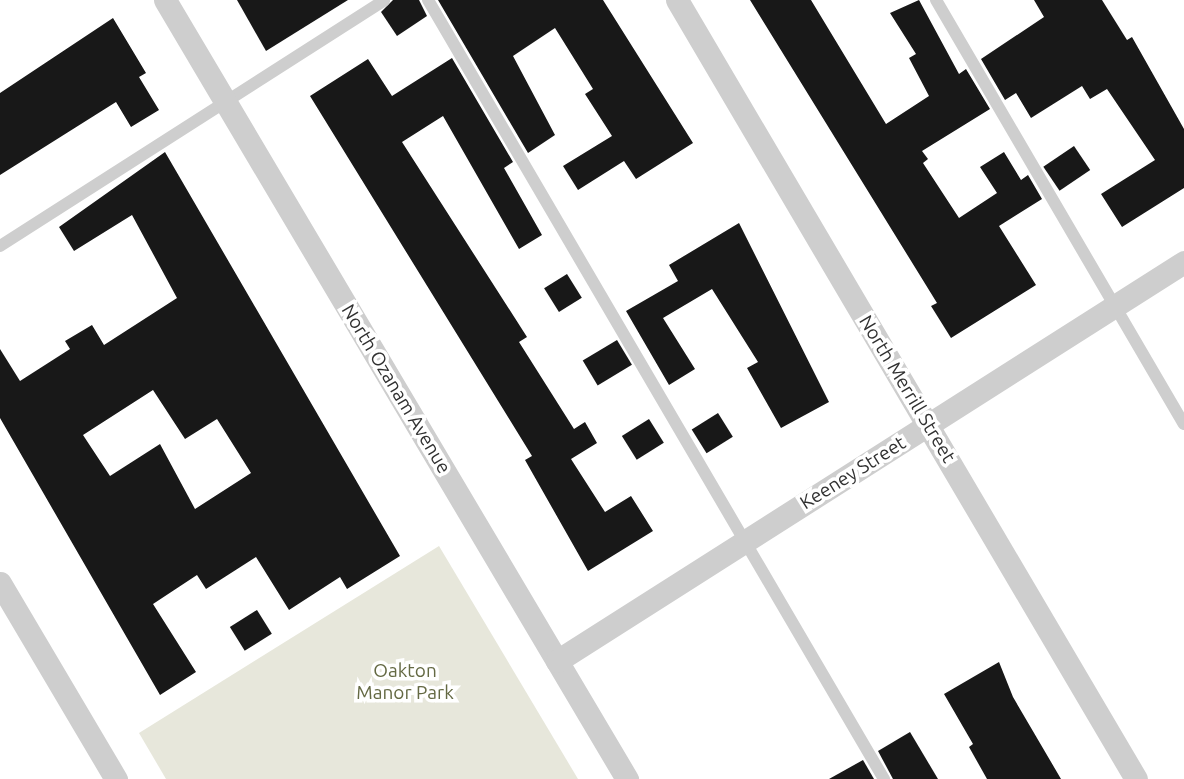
<!DOCTYPE html>
<html>
<head>
<meta charset="utf-8">
<style>
	body { margin:0 }
	#map { position:relative; width:1184px; height:779px; overflow:hidden; background:#fff; font-family:Ubuntu,sans-serif }
	div>[style] { position:absolute }
	.green>* { inset:0; background:#e7e7db }
	.building>* { inset:0; background:#181818; transform-origin:0 0 }
	.lane>* { height:12px; margin:-6px; padding:0 6px; transform-origin:6px; border-radius:6px; background:#cecece }
	.street>* { height:23px; margin:-11.5px; padding:0 11.5px; transform-origin:11.5px; border-radius:11.5px; background:#cecece }
	span { translate:-50% -50%; white-space:nowrap; text-align:center; line-height:1.15; -webkit-text-stroke:7px #fff; paint-order:stroke }
	.street-label { font-size:19px; color:#313131 }
	.park-label { font-size:19px; color:#646943 }
</style>
</head>
<body>
<div id="map">
	<div class="green">
		<i style="clip-path:polygon(439px 546px,578px 779px,166px 779px,139px 733px)"></i>
	</div>
	<div class="building">
		<i style="clip-path:polygon(237px 0,348px 0,266px 51px)"></i>
		<i style="clip-path:polygon(393px 0,419px 0,427px 16px,397px 36px,381px 12px)"></i>
		<i style="clip-path:polygon(438px 0,603px 0,693px 143px,636px 179px,624px 161px,578px 190px,563px 166px,612px 136px,585px 94px,593px 89px,555px 28px,513px 56px,555px 135px,528px 153px)"></i>
		<i style="clip-path:polygon(750px 0,811px 0,886px 124px,929px 96px,909px 58px,916px 54px,890px 13px,919px 0,959px 74px,966px 69px,990px 109px,922px 151px,928px 159px,923px 163px,959px 218px,997px 193px,980px 167px,1004px 152px,1021px 180px,1028px 175px,1042px 199px,999px 226px,1036px 285px,951px 338px,931px 306px,937px 303px)"></i>
		<i style="clip-path:polygon(1034px 0,1102px 0,1127px 40px,1132px 37px,1184px 129px,1184px 188px,1122px 227px,1101px 194px,1155px 160px,1107px 89px,1090px 99px,1082px 86px,1031px 118px,1016px 93px,1005px 100px,981px 59px,1044px 17px)"></i>
		<i style="clip-path:polygon(113px 18px,146px 73px,139px 77px,159px 110px,131px 127px,116px 102px,0 175px,0 93px)"></i>
		<i style="clip-path:polygon(452px 58px,513px 162px,504px 168px,542px 235px,519px 249px,443px 116px,402px 142px,527px 337px,519px 342px,574px 429px,585px 422px,597px 443px,571px 459px,605px 512px,631px 496px,653px 531px,588px 571px,525px 460px,532px 456px,310px 96px,368px 59px,392px 96px)"></i>
		<i style="left:1074px;top:146px;width:29px;height:37px;rotate:56deg"></i>
		<i style="clip-path:polygon(evenodd,165px 152px,400px 556px,347px 589px,340px 577px,289px 610px,256px 557px,206px 589px,197px 575px,153px 604px,196px 672px,160px 695px,0 418px,0 349px,20px 381px,70px 349px,65px 341px,92px 325px,104px 345px,177px 298px,132px 215px,74px 251px,59px 227px,165px 152px,153px 390px,185px 439px,217px 419px,251px 473px,195px 509px,160px 444px,110px 476px,83px 435px,153px 390px)"></i>
		<i style="clip-path:polygon(739px 223px,829px 402px,781px 428px,747px 368px,758px 362px,712px 289px,663px 318px,695px 369px,669px 385px,626px 311px,678px 281px,669px 265px)"></i>
		<i style="left:567px;top:274px;width:28px;height:27px;rotate:58deg"></i>
		<i style="left:617px;top:340px;width:29px;height:40px;rotate:59deg"></i>
		<i style="left:718px;top:413px;width:28px;height:31px;rotate:58deg"></i>
		<i style="left:649px;top:419px;width:28px;height:32px;rotate:58deg"></i>
		<i style="left:257px;top:610px;width:28px;height:32px;rotate:58deg"></i>
		<i style="clip-path:polygon(999px 662px,1013px 697px,1061px 779px,987px 779px,969px 747px,973px 744px,944px 694px)"></i>
		<i style="clip-path:polygon(910px 732px,938px 779px,893px 779px,878px 751px)"></i>
		<i style="clip-path:polygon(863px 760px,874px 779px,829px 779px)"></i>
	</div>
	<div class="lane">
		<i style="left:428px;top:0;width:903px;rotate:59.66deg"></i>
		<i style="left:936px;top:0;width:491px;rotate:59.7deg"></i>
		<i style="left:0;top:246px;width:456px;rotate:-32.6deg"></i>
	</div>
	<div class="street">
		<i style="left:165px;top:0;width:906px;rotate:59.33deg"></i>
		<i style="left:677px;top:0;width:904px;rotate:59.49deg"></i>
		<i style="left:0;top:583px;width:228px;rotate:59.4deg"></i>
		<i style="left:557px;top:661px;width:743px;rotate:-32.47deg"></i>
	</div>
	<div class="street-label">
		<span style="left:396px;top:389px;rotate:59deg">North Ozanam Avenue</span>
		<span style="left:907px;top:389px;rotate:59deg">North Merrill Street</span>
		<span style="left:853px;top:473px;rotate:-32deg">Keeney Street</span>
	</div>
	<div class="park-label">
		<span style="left:405px;top:682px">Oakton<br>Manor Park</span>
	</div>
</div>
</body>
</html>
